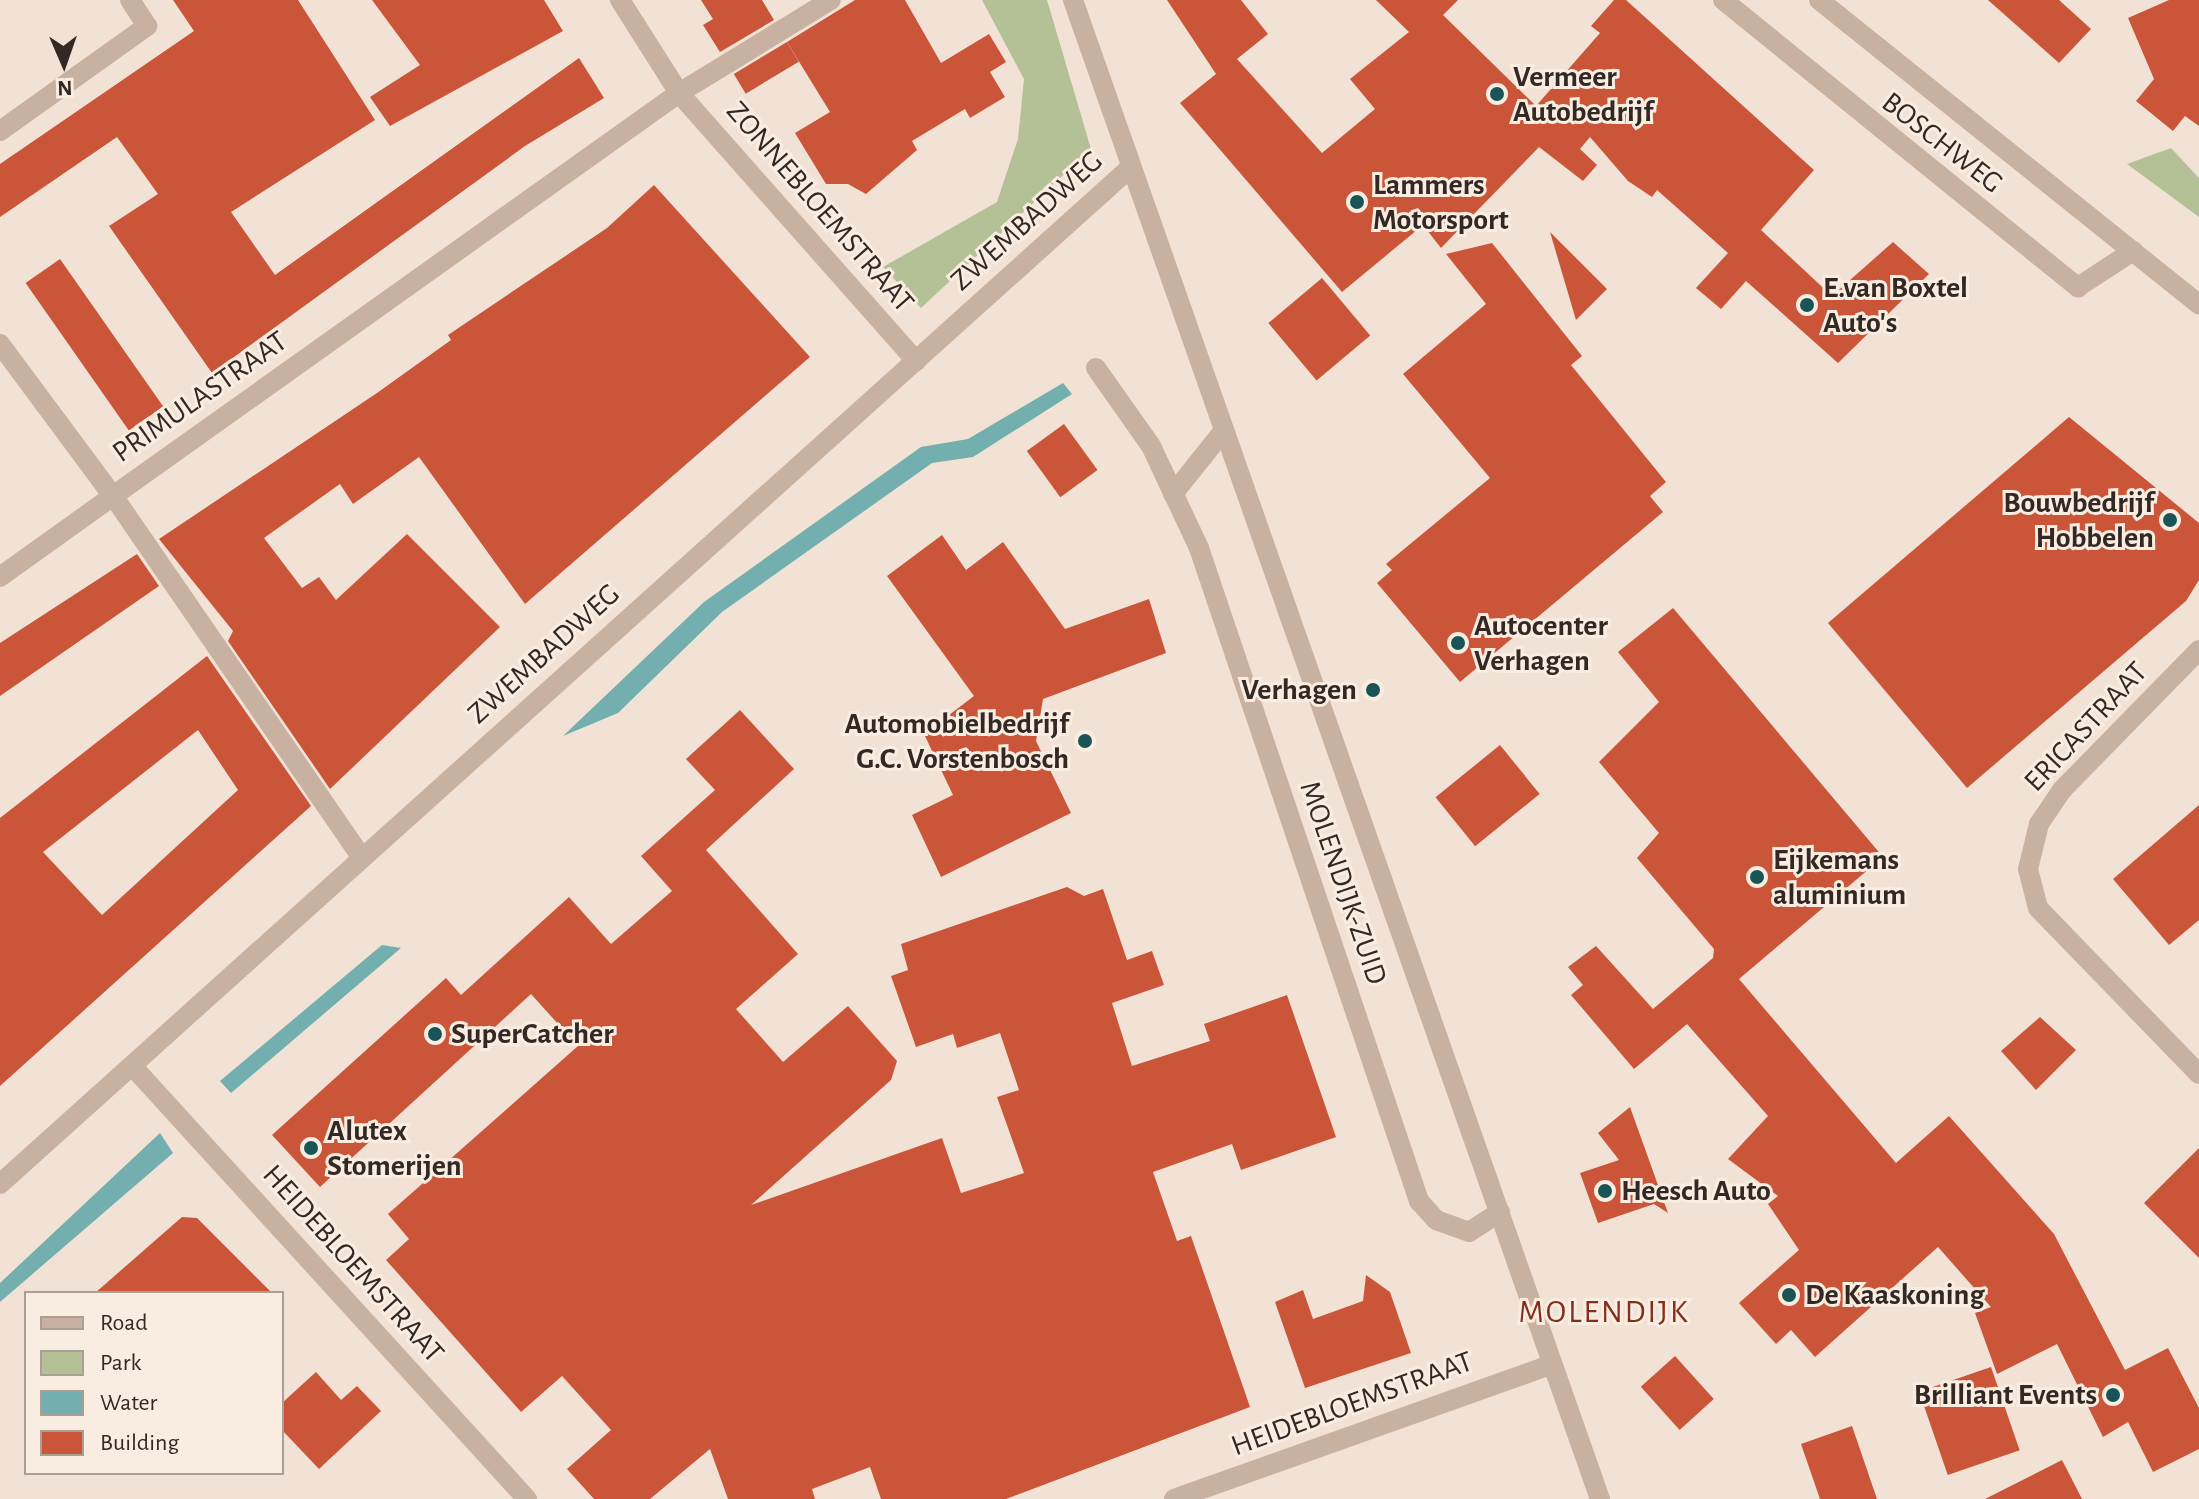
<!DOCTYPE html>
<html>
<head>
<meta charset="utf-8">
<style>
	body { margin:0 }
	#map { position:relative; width:2199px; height:1499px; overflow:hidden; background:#f1e2d5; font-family:"Alegreya Sans",sans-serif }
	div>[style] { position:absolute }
	.green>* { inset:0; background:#b4c095 }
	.water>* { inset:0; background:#73afae }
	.building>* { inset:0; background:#cb5539; transform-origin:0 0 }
	.minor>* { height:20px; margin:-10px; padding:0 10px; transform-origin:10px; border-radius:10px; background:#c9b1a1 }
	.dots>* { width:22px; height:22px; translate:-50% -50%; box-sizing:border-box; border:4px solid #f9ede1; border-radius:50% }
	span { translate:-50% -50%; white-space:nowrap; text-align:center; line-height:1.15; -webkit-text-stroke:6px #f9ede1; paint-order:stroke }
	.poi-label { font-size:30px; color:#332824; font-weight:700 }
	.left { translate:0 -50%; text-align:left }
	.right { translate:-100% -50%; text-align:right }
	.street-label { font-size:30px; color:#332824 }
	.neighbourhood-label { font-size:32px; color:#852e1b; letter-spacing:2px }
	.legend { position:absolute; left:24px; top:1291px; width:260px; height:184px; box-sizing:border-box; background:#f9ede1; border:2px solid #aa9e95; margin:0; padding:10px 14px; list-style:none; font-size:24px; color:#332824 }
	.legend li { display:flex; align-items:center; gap:16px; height:40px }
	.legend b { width:40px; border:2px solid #aa9e95 }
	.north { position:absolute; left:24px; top:24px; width:80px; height:80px; -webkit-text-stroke:6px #f9ede1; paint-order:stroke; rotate:178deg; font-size:22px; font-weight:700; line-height:32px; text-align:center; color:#332824 }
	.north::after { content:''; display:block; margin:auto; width:28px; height:36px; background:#332824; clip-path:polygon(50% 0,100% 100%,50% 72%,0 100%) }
</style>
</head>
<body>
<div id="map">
	<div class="green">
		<i style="clip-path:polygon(982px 0,1047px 0,1091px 149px,921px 308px,883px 267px,997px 202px,1018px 139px,1024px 79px)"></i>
		<i style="clip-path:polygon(2171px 148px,2199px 178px,2199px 217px,2127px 164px)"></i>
	</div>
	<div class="water">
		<i style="clip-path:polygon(1063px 383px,1072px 394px,973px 457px,932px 463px,722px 612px,618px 713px,563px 736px,704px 602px,921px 447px,968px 439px)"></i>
		<i style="clip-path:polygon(382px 945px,401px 948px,231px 1093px,220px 1081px)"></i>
		<i style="clip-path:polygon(160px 1133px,173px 1153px,0 1302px,0 1283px)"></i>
	</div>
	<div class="building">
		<i style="clip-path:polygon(173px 0,298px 0,375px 120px,231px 212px,275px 275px,579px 58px,604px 98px,525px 146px,212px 373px,109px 226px,158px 194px,117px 137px,0 217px,0 164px,194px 31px)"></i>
		<i style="clip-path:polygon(372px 0,544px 0,563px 31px,390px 126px,370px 97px,420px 65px)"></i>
		<i style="clip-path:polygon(701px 0,762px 0,774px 20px,720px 52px,703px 25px,713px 19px)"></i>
		<i style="clip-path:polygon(855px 0,905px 0,941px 63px,989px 34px,1006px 62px,990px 72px,1005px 97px,970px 118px,965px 109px,912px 141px,917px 150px,866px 194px,848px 184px,826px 184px,795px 133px,830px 112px,787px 42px)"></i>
		<i style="clip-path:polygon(1167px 0,1241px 0,1268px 34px,1237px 59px,1322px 153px,1375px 109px,1350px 79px,1409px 32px,1376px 0,1458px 0,1443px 15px,1536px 106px,1600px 33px,1591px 26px,1614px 0,1626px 0,1814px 170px,1761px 230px,1832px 296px,1893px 242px,1929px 274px,1838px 363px,1746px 281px,1721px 309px,1696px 288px,1728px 253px,1657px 190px,1652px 197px,1628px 181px,1590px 137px,1580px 149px,1597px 165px,1583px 181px,1539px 147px,1441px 248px,1423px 225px,1342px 292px,1180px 103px,1216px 74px)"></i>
		<i style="clip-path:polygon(1988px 0,2059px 0,2091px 29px,2059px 63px)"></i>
		<i style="clip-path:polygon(2169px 0,2199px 0,2199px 126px,2185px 116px,2173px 131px,2136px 101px,2154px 79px,2128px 18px)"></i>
		<i style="left:787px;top:42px;width:23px;height:62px;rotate:59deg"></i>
		<i style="clip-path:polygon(654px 185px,810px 357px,525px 604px,419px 457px,353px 504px,340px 484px,264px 538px,302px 588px,319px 577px,336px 600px,407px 534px,500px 627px,330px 789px,228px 641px,233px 631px,159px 539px,377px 393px,451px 340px,448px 335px,607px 228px)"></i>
		<i style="clip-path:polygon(1550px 232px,1607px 289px,1576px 320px)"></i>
		<i style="clip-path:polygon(1492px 243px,1582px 356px,1571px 365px,1666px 482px,1650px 496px,1663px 512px,1460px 682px,1377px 583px,1392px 570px,1386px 564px,1490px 478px,1403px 374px,1486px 304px,1446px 254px)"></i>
		<i style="left:60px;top:259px;width:180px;height:42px;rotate:55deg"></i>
		<i style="left:1322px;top:278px;width:75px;height:70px;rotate:50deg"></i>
		<i style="clip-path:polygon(2069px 417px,2199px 523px,2199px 580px,2186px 601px,1967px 788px,1828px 623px)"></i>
		<i style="left:1064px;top:424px;width:57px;height:46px;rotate:54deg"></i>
		<i style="clip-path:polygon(942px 535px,966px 570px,1003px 542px,1065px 629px,1149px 599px,1166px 653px,1043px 699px,1036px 741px,1071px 813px,941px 877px,912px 815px,953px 795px,924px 734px,974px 696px,887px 576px)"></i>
		<i style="clip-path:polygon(137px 554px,159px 586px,0 696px,0 643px)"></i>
		<i style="clip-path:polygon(1673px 608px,1883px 857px,1739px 979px,1896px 1163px,1949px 1116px,2054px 1234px,2125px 1370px,2168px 1348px,2199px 1408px,2199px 1449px,2153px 1472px,2128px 1422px,2103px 1437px,2057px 1344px,1997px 1374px,1975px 1313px,1991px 1307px,1938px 1247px,1815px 1357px,1791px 1330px,1776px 1344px,1739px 1303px,1799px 1250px,1768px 1204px,1778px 1196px,1728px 1159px,1768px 1116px,1687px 1024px,1634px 1069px,1571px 995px,1583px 985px,1568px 967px,1596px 946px,1653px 1009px,1713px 958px,1714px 949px,1637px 858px,1659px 833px,1599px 762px,1659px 702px,1618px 652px)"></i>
		<i style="clip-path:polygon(evenodd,207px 656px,311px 806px,0 1086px,0 818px,207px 656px,198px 730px,238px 790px,102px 915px,43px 852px,198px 730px)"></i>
		<i style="clip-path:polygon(740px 710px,794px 769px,706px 850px,798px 954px,736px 1009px,783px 1062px,848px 1006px,897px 1061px,891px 1080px,751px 1205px,942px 1138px,961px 1193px,1024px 1173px,997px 1097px,1019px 1090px,1000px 1033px,957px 1048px,953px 1034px,916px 1047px,891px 976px,908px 970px,901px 944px,1067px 887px,1084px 896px,1103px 889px,1127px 960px,1152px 951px,1164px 985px,1112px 1003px,1132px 1066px,1210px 1041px,1204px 1024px,1287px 995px,1336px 1137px,1241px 1170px,1232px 1144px,1153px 1172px,1177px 1241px,1191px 1236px,1250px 1407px,1006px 1499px,881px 1499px,870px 1467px,812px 1489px,815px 1499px,728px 1499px,710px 1449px,650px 1499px,594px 1499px,567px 1469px,611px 1430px,562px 1376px,521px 1412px,386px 1260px,409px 1239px,388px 1214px,578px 1046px,531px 994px,320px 1187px,272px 1135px,446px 978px,461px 995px,569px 897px,611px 944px,672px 891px,641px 856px,715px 790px,686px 759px)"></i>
		<i style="left:1500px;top:745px;width:63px;height:83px;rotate:51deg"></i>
		<i style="clip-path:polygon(2199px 805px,2199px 920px,2169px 945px,2113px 879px)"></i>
		<i style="clip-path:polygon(2040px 1017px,2076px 1050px,2036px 1090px,2001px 1051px)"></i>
		<i style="clip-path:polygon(1630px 1107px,1668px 1213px,1654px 1204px,1598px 1223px,1580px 1173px,1619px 1160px,1598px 1133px)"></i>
		<i style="clip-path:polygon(2199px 1148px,2199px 1258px,2144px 1203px)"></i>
		<i style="clip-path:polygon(182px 1217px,197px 1218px,272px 1293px,95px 1293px)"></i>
		<i style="clip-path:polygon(1366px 1275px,1390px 1292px,1411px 1353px,1305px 1388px,1275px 1302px,1303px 1290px,1313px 1319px,1363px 1301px)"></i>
		<i style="left:1675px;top:1356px;width:58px;height:46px;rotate:48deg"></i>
		<i style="left:1991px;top:1367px;width:88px;height:76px;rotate:71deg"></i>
		<i style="clip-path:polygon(316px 1372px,341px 1400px,357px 1386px,381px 1411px,319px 1469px,282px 1430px,282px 1403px)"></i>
		<i style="clip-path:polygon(1852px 1426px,1877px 1499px,1820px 1499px,1801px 1444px)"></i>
		<i style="clip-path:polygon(2062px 1460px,2082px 1499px,1985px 1499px)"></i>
	</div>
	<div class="minor">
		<i style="left:620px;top:0;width:110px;rotate:57.6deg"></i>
		<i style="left:679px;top:93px;width:358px;rotate:48.5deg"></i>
		<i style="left:1073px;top:0;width:1589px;rotate:70.63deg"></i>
		<i style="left:1723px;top:0;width:457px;rotate:39deg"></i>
		<i style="left:2078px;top:287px;width:66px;rotate:-33.2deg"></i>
		<i style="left:1819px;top:0;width:487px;rotate:38.7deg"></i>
		<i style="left:0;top:131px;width:181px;rotate:-35.5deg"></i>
		<i style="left:147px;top:26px;width:31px;rotate:-123deg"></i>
		<i style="left:0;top:344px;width:189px;rotate:53.4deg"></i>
		<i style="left:113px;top:496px;width:139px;rotate:144.4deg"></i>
		<i style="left:1096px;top:368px;width:95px;rotate:54.8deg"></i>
		<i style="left:1151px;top:446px;width:113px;rotate:64.8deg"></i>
		<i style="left:1199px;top:548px;width:689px;rotate:71.38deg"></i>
		<i style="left:1419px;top:1201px;width:25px;rotate:48deg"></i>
		<i style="left:1436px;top:1220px;width:35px;rotate:20deg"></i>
		<i style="left:1469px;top:1232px;width:37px;rotate:-33deg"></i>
		<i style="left:1173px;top:494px;width:82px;rotate:-51.4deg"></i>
		<i style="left:2199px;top:650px;width:196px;rotate:134.4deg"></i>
		<i style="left:2062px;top:790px;width:41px;rotate:124.1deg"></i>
		<i style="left:2039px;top:824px;width:46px;rotate:103.7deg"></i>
		<i style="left:2028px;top:869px;width:40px;rotate:75.6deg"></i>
		<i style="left:2038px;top:908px;width:231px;rotate:45.9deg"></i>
		<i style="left:362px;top:858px;width:439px;rotate:-124.5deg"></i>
		<i style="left:113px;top:496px;width:695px;rotate:-35.45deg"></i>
		<i style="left:679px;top:93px;width:178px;rotate:-31.5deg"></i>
		<i style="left:135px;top:1069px;width:582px;rotate:47.65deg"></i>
		<i style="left:0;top:1184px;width:1518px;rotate:-41.96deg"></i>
		<i style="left:1174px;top:1499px;width:399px;rotate:-19.6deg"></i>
	</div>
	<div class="dots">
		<i style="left:1497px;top:94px;background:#195556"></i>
		<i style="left:1357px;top:202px;background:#195556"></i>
		<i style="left:1807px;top:305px;background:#195556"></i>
		<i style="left:2170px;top:520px;background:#195556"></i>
		<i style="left:1458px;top:643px;background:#195556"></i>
		<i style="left:1373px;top:690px;background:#195556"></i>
		<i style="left:1085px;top:741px;background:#195556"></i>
		<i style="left:1757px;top:877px;background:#195556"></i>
		<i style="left:435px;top:1034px;background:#195556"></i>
		<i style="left:311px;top:1148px;background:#195556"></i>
		<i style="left:1605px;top:1191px;background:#195556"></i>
		<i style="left:1789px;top:1295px;background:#195556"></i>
		<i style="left:2113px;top:1395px;background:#195556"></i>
	</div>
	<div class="poi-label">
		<span class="left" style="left:1513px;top:94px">Vermeer<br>Autobedrijf</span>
		<span class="left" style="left:1373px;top:202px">Lammers<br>Motorsport</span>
		<span class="left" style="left:1823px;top:305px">E.van Boxtel<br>Auto's</span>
		<span class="right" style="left:2154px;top:520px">Bouwbedrijf<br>Hobbelen</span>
		<span class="left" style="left:1474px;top:643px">Autocenter<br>Verhagen</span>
		<span class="right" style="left:1357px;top:690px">Verhagen</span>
		<span class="right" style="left:1069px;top:741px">Automobielbedrijf<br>G.C. Vorstenbosch</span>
		<span class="left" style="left:1773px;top:877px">Eijkemans<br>aluminium</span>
		<span class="left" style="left:451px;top:1034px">SuperCatcher</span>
		<span class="left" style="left:327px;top:1148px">Alutex<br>Stomerijen</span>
		<span class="left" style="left:1621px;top:1191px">Heesch Auto</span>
		<span class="left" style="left:1805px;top:1295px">De Kaaskoning</span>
		<span class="right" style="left:2097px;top:1395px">Brilliant Events</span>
	</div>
	<div class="street-label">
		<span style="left:1942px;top:143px;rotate:38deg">BOSCHWEG</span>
		<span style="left:820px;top:207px;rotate:49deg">ZONNEBLOEMSTRAAT</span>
		<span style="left:1027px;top:221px;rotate:-42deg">ZWEMBADWEG</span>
		<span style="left:200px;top:397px;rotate:-35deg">PRIMULASTRAAT</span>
		<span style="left:544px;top:654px;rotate:-42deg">ZWEMBADWEG</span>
		<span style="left:2086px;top:727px;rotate:-47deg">ERICASTRAAT</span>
		<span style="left:1343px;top:883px;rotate:71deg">MOLENDIJK-ZUID</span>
		<span style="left:353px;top:1264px;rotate:48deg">HEIDEBLOEMSTRAAT</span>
		<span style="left:1352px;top:1404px;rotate:-20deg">HEIDEBLOEMSTRAAT</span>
	</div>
	<div class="neighbourhood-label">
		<span style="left:1604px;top:1312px">MOLENDIJK</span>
	</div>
	<ul class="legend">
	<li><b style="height:10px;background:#c9b1a1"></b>Road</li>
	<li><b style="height:22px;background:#b4c095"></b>Park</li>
	<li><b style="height:22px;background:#73afae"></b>Water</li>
	<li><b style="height:22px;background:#cb5539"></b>Building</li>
	</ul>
	<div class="north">N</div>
</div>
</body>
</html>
